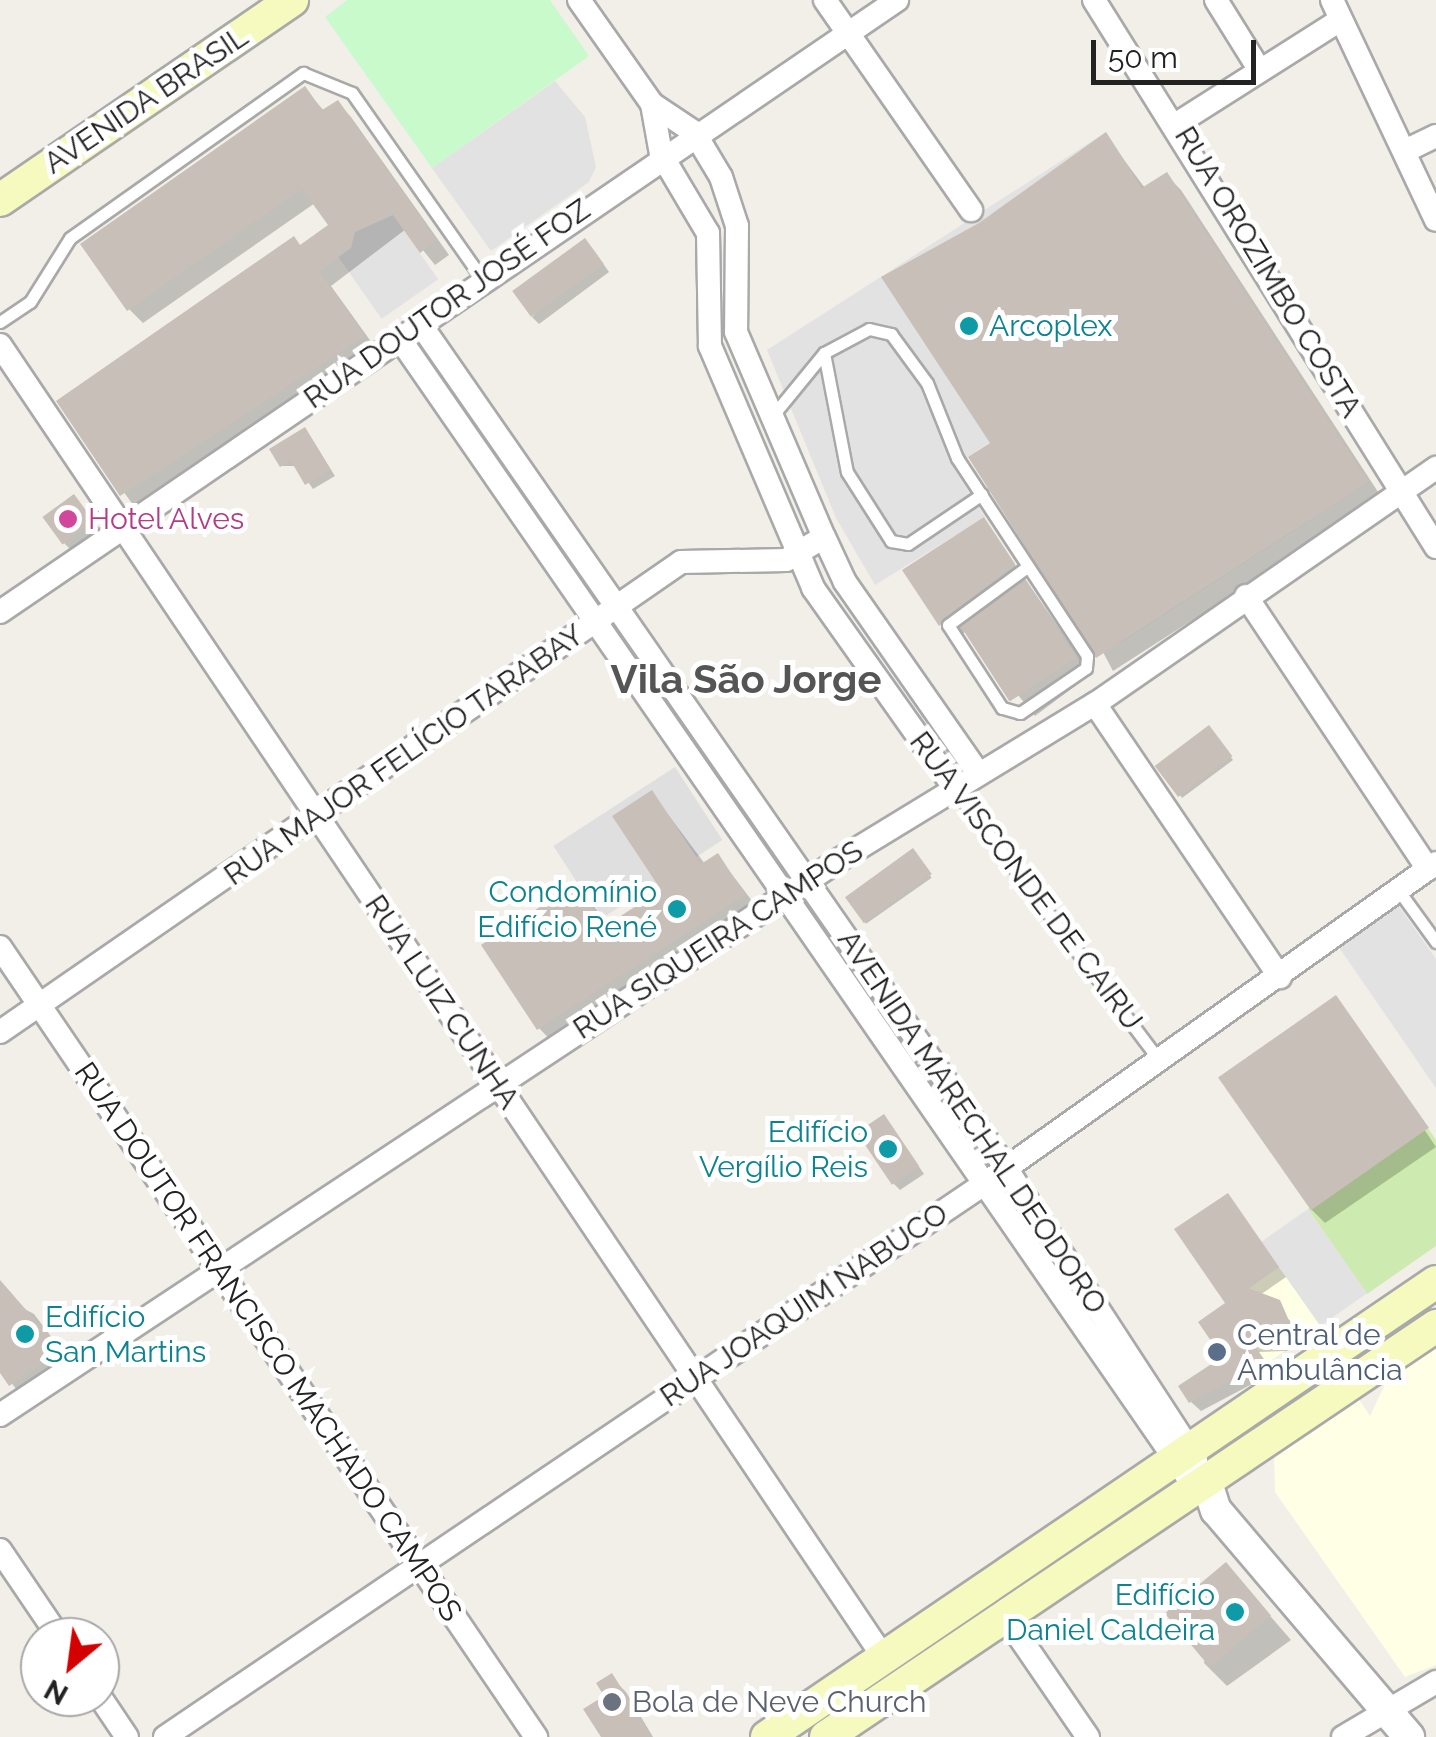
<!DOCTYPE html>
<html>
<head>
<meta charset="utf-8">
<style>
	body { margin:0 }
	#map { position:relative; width:1436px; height:1737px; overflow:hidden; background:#f2efe9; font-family:Raleway,sans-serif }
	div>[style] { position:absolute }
	.residential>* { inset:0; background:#e0dfdf; transform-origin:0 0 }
	.education>* { inset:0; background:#ffffe5; transform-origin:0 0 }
	.grass>* { inset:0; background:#cdebb0 }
	.park>* { inset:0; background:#c8facc }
	.parking>* { inset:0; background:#e2e2e2; transform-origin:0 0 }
	.shadow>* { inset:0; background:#0003; transform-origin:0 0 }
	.building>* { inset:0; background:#c7bfb8; transform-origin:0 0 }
	.roads { filter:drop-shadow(2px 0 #a9a9a9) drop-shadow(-2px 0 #a9a9a9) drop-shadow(0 2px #a9a9a9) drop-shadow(0 -2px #a9a9a9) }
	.service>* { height:11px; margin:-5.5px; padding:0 5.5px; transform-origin:5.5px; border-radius:5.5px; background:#fff }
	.minor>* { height:22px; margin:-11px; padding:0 11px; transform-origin:11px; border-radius:11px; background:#fff }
	.tertiary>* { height:30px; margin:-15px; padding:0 15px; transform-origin:15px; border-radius:15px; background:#fff }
	.secondary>* { height:32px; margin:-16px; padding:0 16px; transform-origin:16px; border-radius:16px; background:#f7fabf }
	.dots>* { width:28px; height:28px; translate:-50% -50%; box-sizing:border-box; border:5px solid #fff; border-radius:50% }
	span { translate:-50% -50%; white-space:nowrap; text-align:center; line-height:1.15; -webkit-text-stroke:10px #fff; paint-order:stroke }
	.street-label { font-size:30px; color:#222 }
	.culture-label { font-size:30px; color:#0d838f }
	.left { translate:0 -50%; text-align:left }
	.right { translate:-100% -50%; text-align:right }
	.hotel-label { font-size:30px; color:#b23c85 }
	.service-label { font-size:30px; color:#4e5e75 }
	.worship-label { font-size:30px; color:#5b616d }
	.district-label { font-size:40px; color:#555; font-weight:700 }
	.north { position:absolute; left:20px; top:1617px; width:100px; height:100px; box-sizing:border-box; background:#fff; border:2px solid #a7a7a7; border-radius:50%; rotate:209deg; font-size:28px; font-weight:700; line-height:40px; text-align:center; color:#222 }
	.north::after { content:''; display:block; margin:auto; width:35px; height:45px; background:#d40000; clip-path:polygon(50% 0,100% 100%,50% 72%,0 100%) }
	.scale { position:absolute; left:1091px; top:40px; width:165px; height:45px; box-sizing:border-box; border:5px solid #222; border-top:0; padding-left:12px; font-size:30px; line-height:35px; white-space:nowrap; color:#222; -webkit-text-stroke:8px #fff; paint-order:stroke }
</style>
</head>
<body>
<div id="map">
	<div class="residential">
		<i style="left:675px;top:767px;width:87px;height:145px;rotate:57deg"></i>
	</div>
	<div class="education">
		<i style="left:1279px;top:1267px;width:72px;height:65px;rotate:55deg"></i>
		<i style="clip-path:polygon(1436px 1347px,1436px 1665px,1405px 1677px,1275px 1492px,1274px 1453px,1358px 1398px,1370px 1416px,1386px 1382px)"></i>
	</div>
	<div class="grass">
		<i style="clip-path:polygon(1428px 1128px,1436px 1140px,1436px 1246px,1367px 1294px,1308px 1209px)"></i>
	</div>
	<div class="park">
		<i style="clip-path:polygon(347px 0,550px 0,589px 56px,432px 168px,325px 17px)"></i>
	</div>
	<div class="parking">
		<i style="clip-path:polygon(555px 81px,585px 117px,596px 167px,589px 182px,491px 251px,432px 168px)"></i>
		<i style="clip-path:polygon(1106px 132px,1142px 187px,1167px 172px,1369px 482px,1120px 643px,989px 443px,953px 467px,985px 517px,875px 585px,836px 518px,767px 350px)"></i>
		<i style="left:382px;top:199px;width:98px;height:69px;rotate:55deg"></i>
		<i style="clip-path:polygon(1398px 905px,1436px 959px,1436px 1088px,1338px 946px)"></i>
		<i style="left:1308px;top:1209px;width:103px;height:57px;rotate:55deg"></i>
	</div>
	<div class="shadow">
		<i style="clip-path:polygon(305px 89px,325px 112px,338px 103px,351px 117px,449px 255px,435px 265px,406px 229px,331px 286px,377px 350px,136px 509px,59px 402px,331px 226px,315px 203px,143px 323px,129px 309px)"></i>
		<i style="clip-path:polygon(1106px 136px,1145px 188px,1166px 175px,1181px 190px,1382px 498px,1113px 671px,993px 444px,980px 225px)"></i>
		<i style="clip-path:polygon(592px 248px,609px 272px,539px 324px,532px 317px)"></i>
		<i style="clip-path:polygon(310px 436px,335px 476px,313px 489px,297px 466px,282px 466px)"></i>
		<i style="clip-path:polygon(74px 497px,115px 546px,86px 565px,64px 543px)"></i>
		<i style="clip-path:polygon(984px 520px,1091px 674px,1035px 716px,966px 631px,956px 640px,941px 625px,905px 570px)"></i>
		<i style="clip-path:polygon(1208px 728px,1233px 760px,1182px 798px,1180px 795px)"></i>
		<i style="clip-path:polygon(652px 793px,705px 864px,718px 856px,762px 914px,557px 1047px,539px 1028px,577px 886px,609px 926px,665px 890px)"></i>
		<i style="left:915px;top:854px;width:29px;height:80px;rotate:55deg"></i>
		<i style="clip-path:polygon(1336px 998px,1436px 1147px,1325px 1223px,1310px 1208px)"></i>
		<i style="clip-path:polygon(890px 1124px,924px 1174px,900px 1190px,893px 1183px)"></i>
		<i style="clip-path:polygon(1228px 1196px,1286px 1277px,1257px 1297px,1298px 1326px,1287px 1351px,1259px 1352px,1273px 1373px,1201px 1411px,1191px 1402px,1225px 1358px)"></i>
		<i style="clip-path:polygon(0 1296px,34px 1314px,71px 1363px,22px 1396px,0 1369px)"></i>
		<i style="clip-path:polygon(1226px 1565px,1291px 1640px,1227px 1686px,1204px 1663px)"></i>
		<i style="clip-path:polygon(611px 1677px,626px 1692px,653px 1737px,604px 1737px)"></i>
	</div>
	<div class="building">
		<i style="clip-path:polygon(305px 86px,322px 110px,338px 100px,437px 240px,420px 253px,393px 215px,355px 232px,351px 248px,319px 271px,365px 336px,120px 496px,56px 401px,294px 236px,300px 245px,328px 225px,302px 189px,127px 311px,80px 244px)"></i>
		<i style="clip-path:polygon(1106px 132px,1142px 188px,1167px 172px,1369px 482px,1096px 658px,968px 457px,990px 443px,881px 277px,979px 223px)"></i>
		<i style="left:585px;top:238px;width:32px;height:90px;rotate:54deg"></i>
		<i style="clip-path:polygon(305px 427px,331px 470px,305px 485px,291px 461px,280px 467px,269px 449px)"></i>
		<i style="left:74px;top:494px;width:34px;height:39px;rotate:54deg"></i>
		<i style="clip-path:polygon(984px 517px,1015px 564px,939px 626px,902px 570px)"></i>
		<i style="left:1026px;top:580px;width:93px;height:80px;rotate:57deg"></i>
		<i style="left:1209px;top:725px;width:39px;height:68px;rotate:53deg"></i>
		<i style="clip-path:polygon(652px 790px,701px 864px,718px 853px,745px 895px,537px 1030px,481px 945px,577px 883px,605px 926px,661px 890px,612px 816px)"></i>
		<i style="left:913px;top:848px;width:32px;height:84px;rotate:54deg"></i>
		<i style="left:1336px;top:995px;width:162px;height:144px;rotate:55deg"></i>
		<i style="left:884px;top:1114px;width:63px;height:33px;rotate:56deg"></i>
		<i style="clip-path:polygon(1228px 1193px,1279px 1267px,1248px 1288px,1280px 1300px,1290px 1323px,1277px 1342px,1252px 1343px,1265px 1362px,1189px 1403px,1178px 1386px,1222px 1357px,1198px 1322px,1225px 1303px,1174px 1229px)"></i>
		<i style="clip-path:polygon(0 1280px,62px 1351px,9px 1386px,0 1373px)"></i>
		<i style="left:1226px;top:1562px;width:70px;height:80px;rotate:50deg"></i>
		<i style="clip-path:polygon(612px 1673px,652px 1737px,601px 1737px,583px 1709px,604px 1696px,596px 1683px)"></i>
	</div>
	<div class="roads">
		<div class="service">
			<i style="left:0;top:322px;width:36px;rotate:-34deg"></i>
			<i style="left:30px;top:302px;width:75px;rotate:-58deg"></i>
			<i style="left:70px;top:238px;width:286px;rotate:-35.3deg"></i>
			<i style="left:303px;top:73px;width:53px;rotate:22.2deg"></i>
			<i style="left:352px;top:93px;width:228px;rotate:55deg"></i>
			<i style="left:824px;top:353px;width:121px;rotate:79.1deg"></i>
			<i style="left:847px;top:472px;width:82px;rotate:57.5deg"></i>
			<i style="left:891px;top:541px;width:17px;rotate:10deg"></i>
			<i style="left:908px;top:544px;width:89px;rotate:-34deg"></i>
			<i style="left:774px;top:414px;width:79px;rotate:-50.7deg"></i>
			<i style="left:824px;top:353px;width:51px;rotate:-28.1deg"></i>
			<i style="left:869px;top:329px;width:23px;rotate:13deg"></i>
			<i style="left:891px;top:334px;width:61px;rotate:53.7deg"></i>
			<i style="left:927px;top:383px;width:81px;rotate:68.2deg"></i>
			<i style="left:957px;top:458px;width:237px;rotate:56.7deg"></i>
			<i style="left:1087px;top:656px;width:12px;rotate:95deg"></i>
			<i style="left:1086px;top:668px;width:80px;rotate:145.7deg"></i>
			<i style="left:1020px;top:713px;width:19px;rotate:-164deg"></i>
			<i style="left:1002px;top:708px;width:99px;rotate:-123deg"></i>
			<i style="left:948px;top:625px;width:98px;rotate:-36.3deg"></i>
			<i style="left:954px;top:788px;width:341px;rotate:53deg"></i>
			<i style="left:1399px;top:891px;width:63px;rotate:54deg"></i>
		</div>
		<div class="minor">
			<i style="left:579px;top:0;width:127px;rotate:54.9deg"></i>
			<i style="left:652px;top:104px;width:50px;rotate:33.7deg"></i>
			<i style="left:694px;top:132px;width:52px;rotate:59deg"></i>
			<i style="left:721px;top:177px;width:52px;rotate:71.9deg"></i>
			<i style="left:737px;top:226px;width:106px;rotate:90.5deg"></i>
			<i style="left:736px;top:332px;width:223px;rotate:66.8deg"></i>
			<i style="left:824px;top:537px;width:50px;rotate:65deg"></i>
			<i style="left:845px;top:582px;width:233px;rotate:55.1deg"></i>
			<i style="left:825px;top:0;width:256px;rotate:55.2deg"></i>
			<i style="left:1094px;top:0;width:645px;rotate:57.99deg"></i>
			<i style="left:1216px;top:0;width:81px;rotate:58.1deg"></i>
			<i style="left:1332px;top:0;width:243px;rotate:64.7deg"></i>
			<i style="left:652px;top:104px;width:51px;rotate:79.8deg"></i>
			<i style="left:661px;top:154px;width:92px;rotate:59.3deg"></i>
			<i style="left:708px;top:233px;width:113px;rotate:89deg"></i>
			<i style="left:710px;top:346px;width:263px;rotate:66.9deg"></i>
			<i style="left:813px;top:588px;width:244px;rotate:54.7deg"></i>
			<i style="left:1178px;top:123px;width:188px;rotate:-32.4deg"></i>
			<i style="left:1405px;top:151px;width:34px;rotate:-26deg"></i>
			<i style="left:421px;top:325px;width:1026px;rotate:55.24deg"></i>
			<i style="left:1006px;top:1168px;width:348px;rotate:56.9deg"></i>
			<i style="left:400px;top:339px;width:1397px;rotate:55.32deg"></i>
			<i style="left:0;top:345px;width:1583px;rotate:56.05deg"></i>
			<i style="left:1246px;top:596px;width:328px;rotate:56.3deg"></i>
			<i style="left:0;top:612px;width:1086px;rotate:-34.3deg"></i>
			<i style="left:1095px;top:704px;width:330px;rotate:55.9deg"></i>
			<i style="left:0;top:947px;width:955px;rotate:55.84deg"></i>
			<i style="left:0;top:1032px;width:827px;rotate:-34.61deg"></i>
			<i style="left:681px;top:562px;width:105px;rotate:-1.1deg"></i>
			<i style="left:786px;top:560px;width:44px;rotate:-31.2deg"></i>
			<i style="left:0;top:1415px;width:1006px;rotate:-33.48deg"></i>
			<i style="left:839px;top:860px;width:300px;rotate:-31.4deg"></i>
			<i style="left:1095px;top:704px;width:415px;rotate:-34.7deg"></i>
			<i style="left:0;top:1550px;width:105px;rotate:55.9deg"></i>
			<i style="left:1005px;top:1616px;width:147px;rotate:55.6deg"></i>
			<i style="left:100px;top:1697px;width:48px;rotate:56deg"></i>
			<i style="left:165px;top:1737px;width:988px;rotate:-34.03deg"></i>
			<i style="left:984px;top:1184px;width:554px;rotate:-35.38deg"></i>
			<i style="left:1343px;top:1737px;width:108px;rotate:-30.6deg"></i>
		</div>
		<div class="tertiary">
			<i style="left:1206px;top:1480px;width:32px;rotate:72deg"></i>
			<i style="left:1216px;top:1510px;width:298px;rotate:49.6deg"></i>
		</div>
		<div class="secondary">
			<i style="left:0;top:200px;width:354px;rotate:-34.4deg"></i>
			<i style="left:767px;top:1737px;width:809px;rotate:-34.22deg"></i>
			<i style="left:826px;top:1737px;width:736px;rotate:-33.97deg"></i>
		</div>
	</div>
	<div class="dots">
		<i style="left:969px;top:326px;background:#0f9aa8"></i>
		<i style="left:68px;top:519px;background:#d1479c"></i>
		<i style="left:677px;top:909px;background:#0f9aa8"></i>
		<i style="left:888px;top:1149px;background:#0f9aa8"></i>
		<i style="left:25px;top:1334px;background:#0f9aa8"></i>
		<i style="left:1217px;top:1352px;background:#5c6f8a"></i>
		<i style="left:1235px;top:1612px;background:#0f9aa8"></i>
		<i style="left:612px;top:1702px;background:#6b7280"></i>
	</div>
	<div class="street-label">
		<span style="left:146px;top:100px;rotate:-34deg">AVENIDA BRASIL</span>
		<span style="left:1268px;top:272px;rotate:59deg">RUA OROZIMBO COSTA</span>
		<span style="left:447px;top:304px;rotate:-35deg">RUA DOUTOR JOSÉ FOZ</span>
		<span style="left:404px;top:755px;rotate:-35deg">RUA MAJOR FELÍCIO TARABAY</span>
		<span style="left:1026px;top:881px;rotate:53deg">RUA VISCONDE DE CAIRU</span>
		<span style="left:718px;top:940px;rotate:-33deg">RUA SIQUEIRA CAMPOS</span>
		<span style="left:442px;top:1002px;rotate:56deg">RUA LUIZ CUNHA</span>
		<span style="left:972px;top:1122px;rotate:56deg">AVENIDA MARECHAL DEODORO</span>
		<span style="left:804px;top:1305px;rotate:-34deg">RUA JOAQUIM NABUCO</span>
		<span style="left:268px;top:1342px;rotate:56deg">RUA DOUTOR FRANCISCO MACHADO CAMPOS</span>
	</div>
	<div class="culture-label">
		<span class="left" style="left:989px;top:326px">Arcoplex</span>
		<span class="right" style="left:657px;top:909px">Condomínio<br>Edifício René</span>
		<span class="right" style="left:868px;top:1149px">Edifício<br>Vergílio Reis</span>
		<span class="left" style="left:45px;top:1334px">Edifício<br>San Martins</span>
		<span class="right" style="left:1215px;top:1612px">Edifício<br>Daniel Caldeira</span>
	</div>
	<div class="hotel-label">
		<span class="left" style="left:88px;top:519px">Hotel Alves</span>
	</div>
	<div class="service-label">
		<span class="left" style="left:1237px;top:1352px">Central de<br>Ambulância</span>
	</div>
	<div class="worship-label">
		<span class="left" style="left:632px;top:1702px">Bola de Neve Church</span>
	</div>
	<div class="district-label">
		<span style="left:746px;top:679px">Vila São Jorge</span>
	</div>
	<div class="north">N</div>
	<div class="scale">50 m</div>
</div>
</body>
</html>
